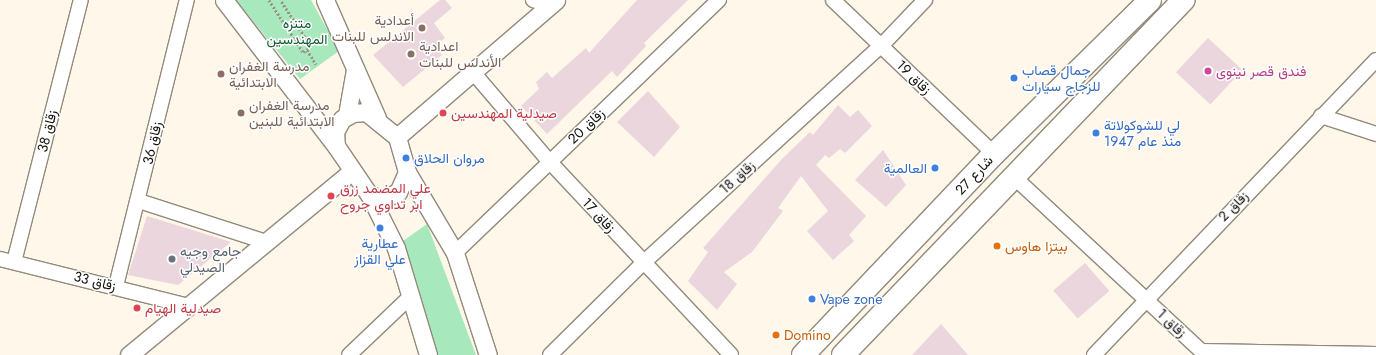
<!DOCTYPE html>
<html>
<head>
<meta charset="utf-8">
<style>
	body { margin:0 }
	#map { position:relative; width:1376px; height:355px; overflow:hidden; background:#fef7ea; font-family:Jost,Vazirmatn,sans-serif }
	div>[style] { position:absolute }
	.green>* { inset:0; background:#a8e8bd }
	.building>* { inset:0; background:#ead6dc; transform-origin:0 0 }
	.path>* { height:2.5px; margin-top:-1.25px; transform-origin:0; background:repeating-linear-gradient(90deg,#9a958b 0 2px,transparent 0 4px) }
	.roads { filter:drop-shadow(1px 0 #928a7b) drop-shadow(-1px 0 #928a7b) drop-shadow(0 1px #928a7b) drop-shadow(0 -1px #928a7b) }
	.minor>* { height:14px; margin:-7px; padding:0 7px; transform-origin:7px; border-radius:7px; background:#fff }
	.tertiary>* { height:17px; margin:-8.5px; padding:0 8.5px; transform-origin:8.5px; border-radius:8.5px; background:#fff }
	.primary>* { height:22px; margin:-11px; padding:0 11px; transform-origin:11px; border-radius:11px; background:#fff }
	.dots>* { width:11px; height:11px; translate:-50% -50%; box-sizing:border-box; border:2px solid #fff; border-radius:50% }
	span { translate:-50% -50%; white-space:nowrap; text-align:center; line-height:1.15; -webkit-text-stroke:3px #fff; paint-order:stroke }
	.education-label { font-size:14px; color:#785e54 }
	.right { translate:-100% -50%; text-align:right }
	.left { translate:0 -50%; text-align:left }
	.park-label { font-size:14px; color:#165b35 }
	.shop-label { font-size:14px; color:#366cbe }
	.hotel-label { font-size:14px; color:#b23c85 }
	.street-label { font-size:14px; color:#15130d }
	.health-label { font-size:14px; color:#be3a42 }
	.food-label { font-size:14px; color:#c56008 }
	.worship-label { font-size:14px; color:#5b616d }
</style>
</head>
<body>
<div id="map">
	<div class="green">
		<i style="clip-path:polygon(236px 0,311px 0,339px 51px,300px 79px)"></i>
		<i style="clip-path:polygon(427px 224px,476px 355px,437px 355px,400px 243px)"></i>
	</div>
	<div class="building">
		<i style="clip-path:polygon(440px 0,445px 0,452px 8px,434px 23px,445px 38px,435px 46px,442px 55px,403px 87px,373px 55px)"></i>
		<i style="clip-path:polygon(637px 0,688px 0,644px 43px,646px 46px,617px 77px,612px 71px,547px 134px,521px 106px,539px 89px,536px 82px,547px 72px,552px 78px,586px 48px,589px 53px)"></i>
		<i style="left:1208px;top:38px;width:47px;height:47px;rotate:43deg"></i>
		<i style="clip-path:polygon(648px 91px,680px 127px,654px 157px,617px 122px)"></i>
		<i style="clip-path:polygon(838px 105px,850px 117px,858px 110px,872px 126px,845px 153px,840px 149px,829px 158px,825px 155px,816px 165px,866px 216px,849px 235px,854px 241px,833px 260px,807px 231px,828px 211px,801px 176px,778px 208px,783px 211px,752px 252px,724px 272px,737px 284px,717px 310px,688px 281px,708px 252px,703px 248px,782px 159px,810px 132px,813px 135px)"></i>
		<i style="clip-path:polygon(883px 150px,906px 185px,886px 207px,855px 180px)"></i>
		<i style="clip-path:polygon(147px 216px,231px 242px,178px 285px,128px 275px)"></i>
		<i style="left:1085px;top:263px;width:37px;height:42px;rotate:49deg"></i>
		<i style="clip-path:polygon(941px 324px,968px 355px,912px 355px)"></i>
	</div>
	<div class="path">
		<i style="left:269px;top:0;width:62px;rotate:56.8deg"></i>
		<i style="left:303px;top:52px;width:9px;rotate:-32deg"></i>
		<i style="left:311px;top:47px;width:56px;rotate:-123.4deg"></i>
		<i style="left:307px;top:50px;width:17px;rotate:57deg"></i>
	</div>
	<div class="roads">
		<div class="minor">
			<i style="left:533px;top:0;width:17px;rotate:17deg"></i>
			<i style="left:833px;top:0;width:223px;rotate:43.7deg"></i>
			<i style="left:472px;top:71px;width:118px;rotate:49.5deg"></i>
			<i style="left:549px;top:161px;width:266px;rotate:46.8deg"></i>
			<i style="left:1321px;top:116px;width:58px;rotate:18.1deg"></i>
			<i style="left:1014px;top:177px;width:255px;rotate:42.9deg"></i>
			<i style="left:1201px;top:351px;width:175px;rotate:1deg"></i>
			<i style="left:139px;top:201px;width:133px;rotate:17.9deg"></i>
			<i style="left:455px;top:253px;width:366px;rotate:-43.8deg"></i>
			<i style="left:0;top:259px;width:195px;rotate:14deg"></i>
			<i style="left:14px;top:262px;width:270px;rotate:-75.7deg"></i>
			<i style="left:116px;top:286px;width:295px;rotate:-76.1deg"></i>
			<i style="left:349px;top:355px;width:84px;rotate:-43.6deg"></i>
			<i style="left:550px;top:355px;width:131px;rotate:-44.7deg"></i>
			<i style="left:643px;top:263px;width:322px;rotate:-42.4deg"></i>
			<i style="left:881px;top:46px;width:64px;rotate:-46.3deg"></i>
			<i style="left:1094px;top:355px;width:408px;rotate:-46.3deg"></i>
		</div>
		<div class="tertiary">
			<i style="left:224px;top:0;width:184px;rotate:52.5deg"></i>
			<i style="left:325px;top:0;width:129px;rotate:66.2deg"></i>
			<i style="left:347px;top:115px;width:47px;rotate:-80.1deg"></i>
			<i style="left:397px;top:137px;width:210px;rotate:-40.7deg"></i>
			<i style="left:407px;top:172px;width:22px;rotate:114deg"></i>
			<i style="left:398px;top:192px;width:14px;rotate:155deg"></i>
			<i style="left:385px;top:198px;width:15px;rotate:-172deg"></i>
			<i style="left:370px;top:196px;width:60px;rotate:-124.2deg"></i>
			<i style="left:336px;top:146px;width:14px;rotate:-94deg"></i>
			<i style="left:335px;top:132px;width:15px;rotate:-62deg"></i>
			<i style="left:342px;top:119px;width:13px;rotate:-29deg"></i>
			<i style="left:353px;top:113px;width:13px;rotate:-4deg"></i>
			<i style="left:366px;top:112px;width:40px;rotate:39deg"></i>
			<i style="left:397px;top:137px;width:36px;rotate:74deg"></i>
			<i style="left:407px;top:172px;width:94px;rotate:59.3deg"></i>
			<i style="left:455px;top:253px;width:107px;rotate:72.1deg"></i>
			<i style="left:370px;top:196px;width:58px;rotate:63.4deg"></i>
			<i style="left:396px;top:248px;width:112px;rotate:73.3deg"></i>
			<i style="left:129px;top:355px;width:288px;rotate:-39.5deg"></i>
		</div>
		<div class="primary">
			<i style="left:803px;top:355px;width:277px;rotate:-46.5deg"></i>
			<i style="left:994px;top:154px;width:219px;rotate:-44.6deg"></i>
			<i style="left:843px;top:355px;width:492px;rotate:-46.2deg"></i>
		</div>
	</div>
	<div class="dots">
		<i style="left:422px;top:28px;background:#8d6e63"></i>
		<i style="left:411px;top:54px;background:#8d6e63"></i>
		<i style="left:1208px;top:71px;background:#d1479c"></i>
		<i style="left:221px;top:74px;background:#8d6e63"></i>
		<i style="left:1014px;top:78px;background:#3f7fe0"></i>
		<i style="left:241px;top:113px;background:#8d6e63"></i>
		<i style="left:443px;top:113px;background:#e0444e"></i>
		<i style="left:1096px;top:133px;background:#3f7fe0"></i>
		<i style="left:406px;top:158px;background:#3f7fe0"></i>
		<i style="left:935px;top:168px;background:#3f7fe0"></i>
		<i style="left:331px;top:196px;background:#e0444e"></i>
		<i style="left:380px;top:228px;background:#3f7fe0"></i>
		<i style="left:997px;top:246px;background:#e8710a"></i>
		<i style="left:172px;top:259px;background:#6b7280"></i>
		<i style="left:812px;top:299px;background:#3f7fe0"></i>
		<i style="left:137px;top:308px;background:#e0444e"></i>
		<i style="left:776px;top:335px;background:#e8710a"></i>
	</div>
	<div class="education-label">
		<span class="right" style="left:414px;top:28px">أعدادية<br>الاندلس للبنات</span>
		<span class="left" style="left:419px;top:54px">اعدادية<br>الأندلس للبنات</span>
		<span class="left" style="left:229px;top:74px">مدرسة الغفران<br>الابتدائية</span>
		<span class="left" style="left:249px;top:113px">مدرسة الغفران<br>الابتدائية للبنين</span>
	</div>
	<div class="park-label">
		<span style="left:297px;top:31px">متنزه<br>المهندسين</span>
	</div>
	<div class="shop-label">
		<span class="left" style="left:1022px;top:78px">جمال قصاب<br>للزجاج سيارات</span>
		<span class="left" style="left:1104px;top:133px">لي للشوكولاتة<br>منذ عام 1947</span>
		<span class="left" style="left:414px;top:158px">مروان الحلاق</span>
		<span class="right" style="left:927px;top:168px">العالمية</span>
		<span style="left:380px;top:251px">عطارية<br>علي القزاز</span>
		<span class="left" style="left:820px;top:299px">Vape zone</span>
	</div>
	<div class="hotel-label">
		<span class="left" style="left:1216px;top:71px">فندق قصر نينوى</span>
	</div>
	<div class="street-label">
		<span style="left:914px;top:77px;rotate:44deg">زقاق 19</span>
		<span style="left:586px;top:126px;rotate:-43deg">زقاق 20</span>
		<span style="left:47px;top:131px;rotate:-76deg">زقاق 38</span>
		<span style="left:152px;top:143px;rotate:-77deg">زقاق 36</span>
		<span style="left:974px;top:175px;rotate:-47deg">شارع 27</span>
		<span style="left:737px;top:177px;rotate:-42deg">زقاق 18</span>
		<span style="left:1233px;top:206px;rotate:-46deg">زقاق 2</span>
		<span style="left:599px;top:215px;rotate:47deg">زقاق 17</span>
		<span style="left:95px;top:281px;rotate:14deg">زقاق 33</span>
		<span style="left:1172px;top:323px;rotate:43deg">زقاق 1</span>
	</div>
	<div class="health-label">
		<span class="left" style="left:451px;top:113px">صيدلية المهندسين</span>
		<span class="left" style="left:340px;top:196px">علي المضمد زرق<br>ابر تداوي جروح</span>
		<span class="left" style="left:145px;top:308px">صيدلية الهيام</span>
	</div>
	<div class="food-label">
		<span class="left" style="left:1005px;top:246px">بيتزا هاوس</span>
		<span class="left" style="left:784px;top:335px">Domino</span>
	</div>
	<div class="worship-label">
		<span class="left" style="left:180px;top:259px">جامع وجيه<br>الصيدلي</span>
	</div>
</div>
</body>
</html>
